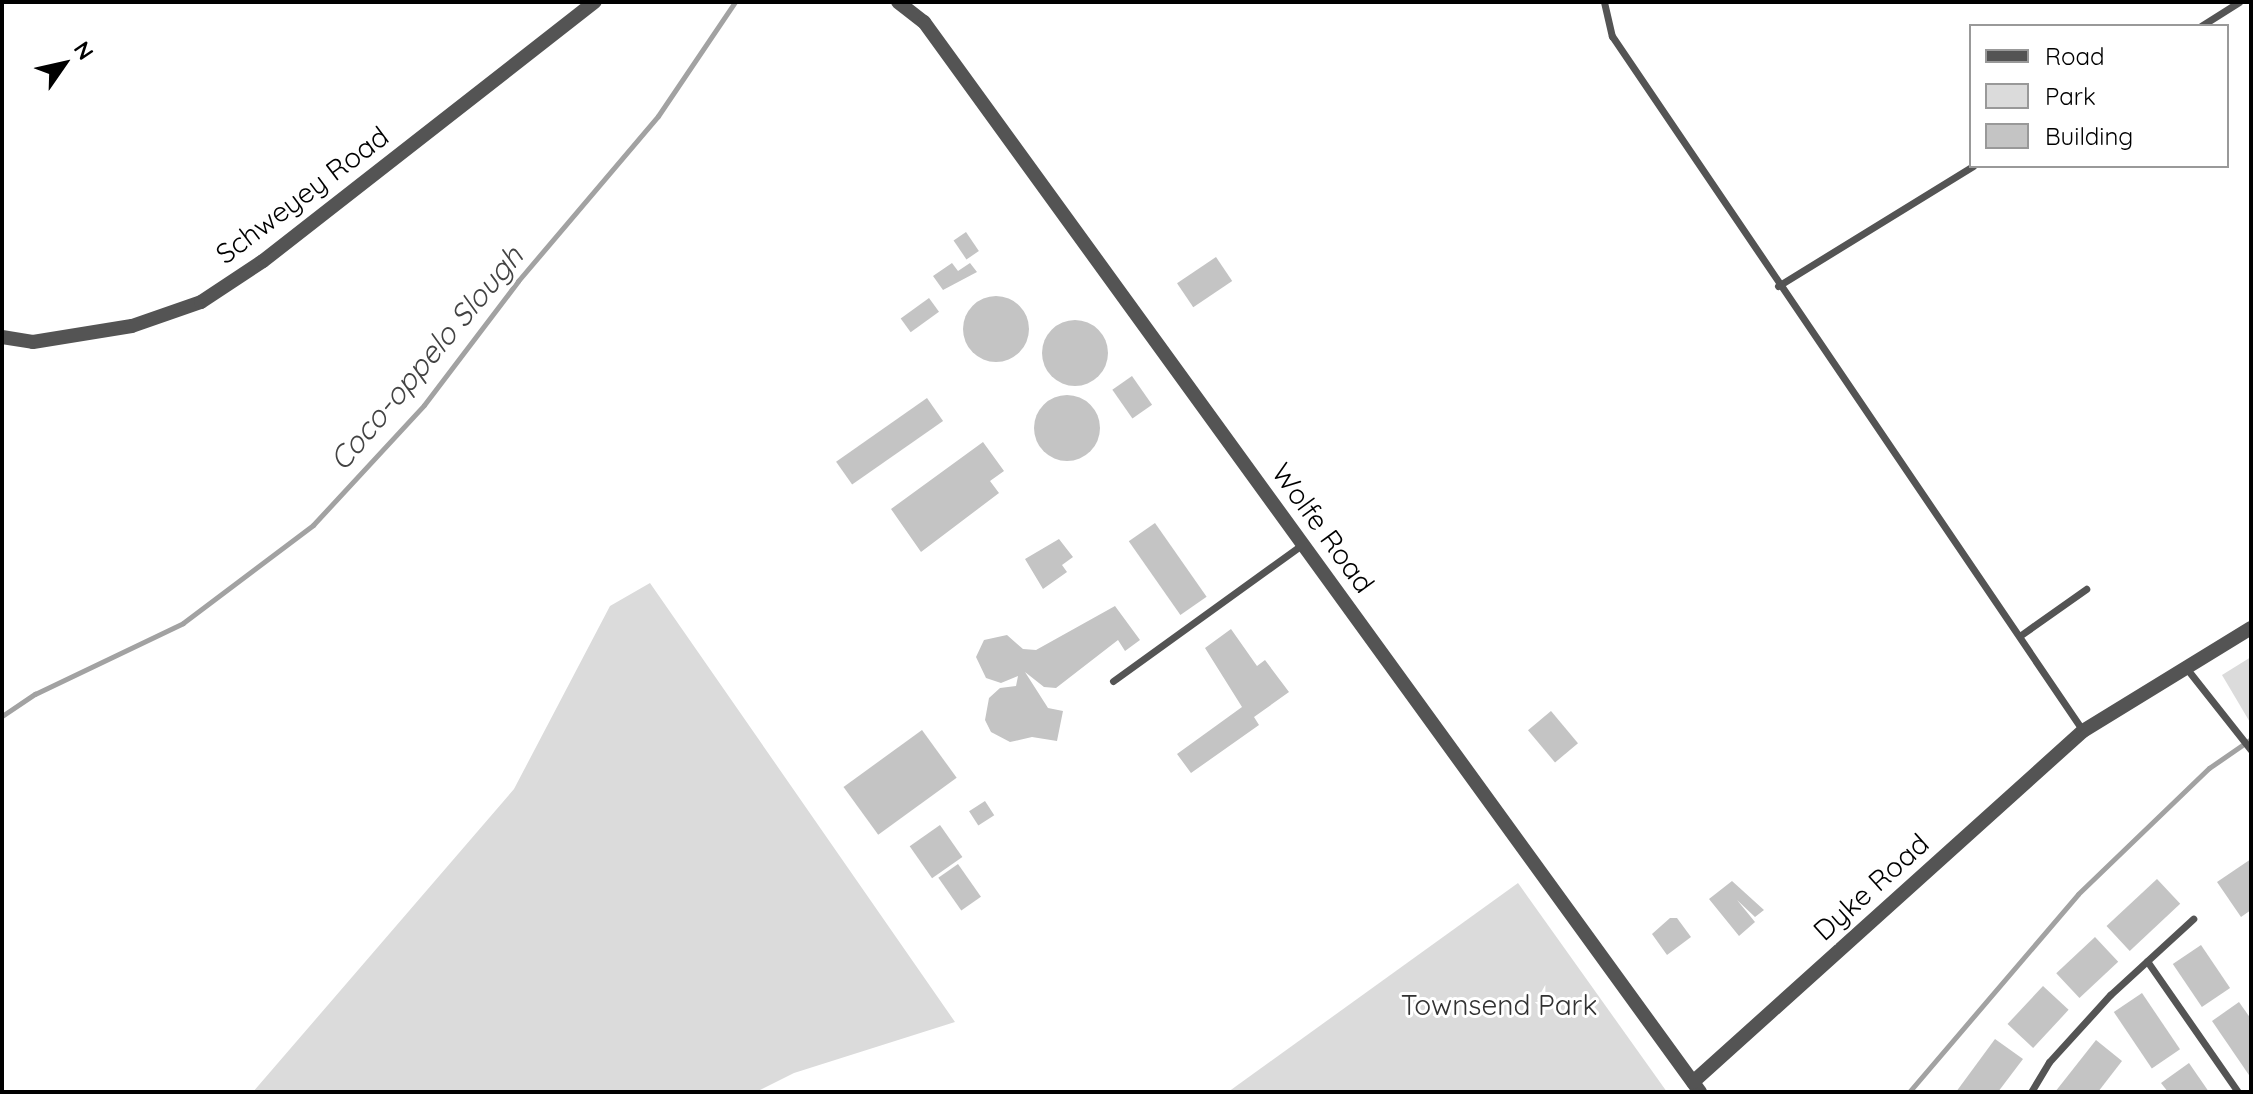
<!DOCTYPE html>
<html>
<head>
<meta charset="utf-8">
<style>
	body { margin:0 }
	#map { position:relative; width:2253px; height:1094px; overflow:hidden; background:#fff; font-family:Quicksand,sans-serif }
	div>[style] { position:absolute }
	.green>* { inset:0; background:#dbdbdb }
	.stream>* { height:5px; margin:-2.5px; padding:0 2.5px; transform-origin:2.5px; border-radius:2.5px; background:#a2a2a2 }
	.building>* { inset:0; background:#c4c4c4; transform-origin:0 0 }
	.round { border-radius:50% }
	.lane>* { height:7px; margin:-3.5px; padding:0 3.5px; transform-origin:3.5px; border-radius:3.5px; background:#545454 }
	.street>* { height:14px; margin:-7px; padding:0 7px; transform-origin:7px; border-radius:7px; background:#545454 }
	span { translate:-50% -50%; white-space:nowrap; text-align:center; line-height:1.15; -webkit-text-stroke:6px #fff; paint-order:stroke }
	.street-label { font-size:28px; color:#000 }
	.park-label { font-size:28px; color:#323232 }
	.water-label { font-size:30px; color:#434343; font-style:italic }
	.frame { position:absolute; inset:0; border:4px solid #000; pointer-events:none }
	.legend { position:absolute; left:1969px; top:24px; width:260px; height:144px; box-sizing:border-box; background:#fff; border:2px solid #999; margin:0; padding:10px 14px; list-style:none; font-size:24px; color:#000 }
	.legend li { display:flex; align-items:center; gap:16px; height:40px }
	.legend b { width:40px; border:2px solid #999 }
	.north { position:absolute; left:24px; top:24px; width:80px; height:80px; -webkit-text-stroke:6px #fff; paint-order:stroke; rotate:56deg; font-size:22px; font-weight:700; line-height:32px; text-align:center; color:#000 }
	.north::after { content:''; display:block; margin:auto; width:28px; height:36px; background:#000; clip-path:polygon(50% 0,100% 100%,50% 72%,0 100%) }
</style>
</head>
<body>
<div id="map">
	<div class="green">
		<i style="clip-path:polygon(650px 583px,955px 1022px,794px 1073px,756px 1092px,253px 1092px,514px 789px,610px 606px)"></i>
		<i style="clip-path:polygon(2251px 657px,2251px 724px,2222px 675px)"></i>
		<i style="clip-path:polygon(1518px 883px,1667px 1092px,1228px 1092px)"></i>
	</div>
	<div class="stream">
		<i style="left:2px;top:716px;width:40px;rotate:-34deg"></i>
		<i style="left:35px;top:694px;width:164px;rotate:-25.6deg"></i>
		<i style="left:183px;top:623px;width:163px;rotate:-37deg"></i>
		<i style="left:313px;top:525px;width:163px;rotate:-47.2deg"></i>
		<i style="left:424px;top:405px;width:156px;rotate:-52.8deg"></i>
		<i style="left:518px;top:281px;width:216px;rotate:-49.7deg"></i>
		<i style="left:658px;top:116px;width:138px;rotate:-56deg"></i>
		<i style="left:1909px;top:1092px;width:260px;rotate:-49.5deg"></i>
		<i style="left:2078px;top:894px;width:182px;rotate:-43.9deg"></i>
		<i style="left:2209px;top:768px;width:51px;rotate:-34.6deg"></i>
	</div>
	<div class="building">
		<i style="left:966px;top:232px;width:23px;height:15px;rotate:56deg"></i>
		<i style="left:1216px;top:257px;width:29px;height:47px;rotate:56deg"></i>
		<i style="clip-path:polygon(952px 263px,958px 271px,970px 263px,977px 272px,943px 290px,933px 276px)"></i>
		<i class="round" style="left:963px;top:296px;width:66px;height:66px"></i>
		<i style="left:929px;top:298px;width:17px;height:35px;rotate:54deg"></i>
		<i class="round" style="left:1042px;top:320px;width:66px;height:66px"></i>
		<i style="left:1132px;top:376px;width:35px;height:24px;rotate:55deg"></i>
		<i class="round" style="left:1034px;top:395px;width:66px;height:66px"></i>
		<i style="left:927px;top:398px;width:28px;height:111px;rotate:55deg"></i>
		<i style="clip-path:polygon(983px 442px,1004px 471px,990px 481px,999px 493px,921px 552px,891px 509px)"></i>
		<i style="left:1155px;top:523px;width:90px;height:32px;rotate:55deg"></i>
		<i style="clip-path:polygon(1059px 539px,1073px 557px,1062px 565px,1067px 572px,1043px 589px,1025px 559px)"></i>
		<i style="clip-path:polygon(1115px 606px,1140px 640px,1125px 651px,1118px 640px,1056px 688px,1044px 687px,1025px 672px,1048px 708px,1063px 711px,1057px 741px,1032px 737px,1010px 742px,991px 732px,985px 720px,989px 698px,1000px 688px,1016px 686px,1018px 676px,1001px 683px,986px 678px,976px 657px,984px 640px,1007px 635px,1023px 649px,1036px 650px)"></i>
		<i style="clip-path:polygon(1231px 629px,1257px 666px,1265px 660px,1289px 692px,1254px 717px,1259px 725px,1191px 773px,1177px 754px,1242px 707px,1205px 648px)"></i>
		<i style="left:1551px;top:711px;width:42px;height:30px;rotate:50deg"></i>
		<i style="left:922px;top:730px;width:59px;height:97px;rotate:54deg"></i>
		<i style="left:985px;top:801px;width:17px;height:19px;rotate:57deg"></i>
		<i style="left:940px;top:825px;width:39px;height:37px;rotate:55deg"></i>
		<i style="clip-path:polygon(2251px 859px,2251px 910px,2241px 917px,2217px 882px)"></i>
		<i style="left:958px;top:864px;width:40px;height:24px;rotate:55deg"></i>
		<i style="left:2157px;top:879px;width:34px;height:69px;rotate:47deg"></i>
		<i style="clip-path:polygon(1732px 881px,1764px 910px,1755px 917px,1737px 900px,1755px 922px,1739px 936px,1709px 899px)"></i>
		<i style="clip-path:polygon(1670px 918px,1677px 918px,1691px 937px,1667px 955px,1652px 934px)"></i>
		<i style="left:2095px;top:937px;width:34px;height:53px;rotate:47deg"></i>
		<i style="left:2201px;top:945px;width:52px;height:34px;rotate:56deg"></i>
		<i style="left:2043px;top:986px;width:35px;height:52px;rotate:43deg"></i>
		<i style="left:2142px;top:993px;width:68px;height:34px;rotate:56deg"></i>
		<i style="clip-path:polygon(2239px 1002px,2251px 1019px,2251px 1078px,2212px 1021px)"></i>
		<i style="clip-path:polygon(1995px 1039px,2023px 1059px,1998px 1092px,1956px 1092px)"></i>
		<i style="clip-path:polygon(2096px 1040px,2122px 1061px,2098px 1092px,2055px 1092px)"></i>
		<i style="clip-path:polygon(2189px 1063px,2209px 1092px,2168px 1092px,2161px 1083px)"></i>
	</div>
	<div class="lane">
		<i style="left:1604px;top:2px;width:35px;rotate:77deg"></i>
		<i style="left:1612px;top:36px;width:840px;rotate:55.87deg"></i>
		<i style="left:2201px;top:26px;width:45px;rotate:-32.3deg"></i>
		<i style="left:1778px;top:286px;width:229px;rotate:-31.6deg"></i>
		<i style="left:2021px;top:635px;width:80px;rotate:-35.3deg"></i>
		<i style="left:2187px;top:669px;width:103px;rotate:51.7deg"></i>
		<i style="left:1113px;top:681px;width:234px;rotate:-35.8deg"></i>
		<i style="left:2147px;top:961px;width:160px;rotate:55.2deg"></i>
		<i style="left:2031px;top:1092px;width:35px;rotate:-59deg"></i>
		<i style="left:2049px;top:1062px;width:91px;rotate:-47.7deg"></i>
		<i style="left:2110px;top:995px;width:113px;rotate:-42.5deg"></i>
	</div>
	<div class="street">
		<i style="left:898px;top:2px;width:33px;rotate:38deg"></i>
		<i style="left:924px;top:22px;width:1322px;rotate:54.05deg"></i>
		<i style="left:2px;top:337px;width:31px;rotate:9deg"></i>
		<i style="left:33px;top:342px;width:100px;rotate:-9.2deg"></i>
		<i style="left:132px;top:326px;width:73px;rotate:-19.2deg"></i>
		<i style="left:201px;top:302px;width:74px;rotate:-33.5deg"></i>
		<i style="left:263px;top:261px;width:421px;rotate:-38deg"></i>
		<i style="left:1693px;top:1082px;width:525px;rotate:-41.99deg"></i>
		<i style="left:2083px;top:731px;width:197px;rotate:-31.5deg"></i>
	</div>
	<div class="street-label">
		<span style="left:302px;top:195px;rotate:-37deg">Schweyey Road</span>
		<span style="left:1323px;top:528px;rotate:54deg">Wolfe Road</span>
		<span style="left:1871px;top:887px;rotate:-42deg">Dyke Road</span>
	</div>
	<div class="park-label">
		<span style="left:1499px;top:1005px">Townsend Park</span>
	</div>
	<div class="water-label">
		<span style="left:426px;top:358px;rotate:-50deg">Coco-oppelo Slough</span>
	</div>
	<div class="frame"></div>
	<ul class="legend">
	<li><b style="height:10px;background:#545454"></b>Road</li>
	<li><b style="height:22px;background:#dbdbdb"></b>Park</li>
	<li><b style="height:22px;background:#c4c4c4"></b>Building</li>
	</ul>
	<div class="north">N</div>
</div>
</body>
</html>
